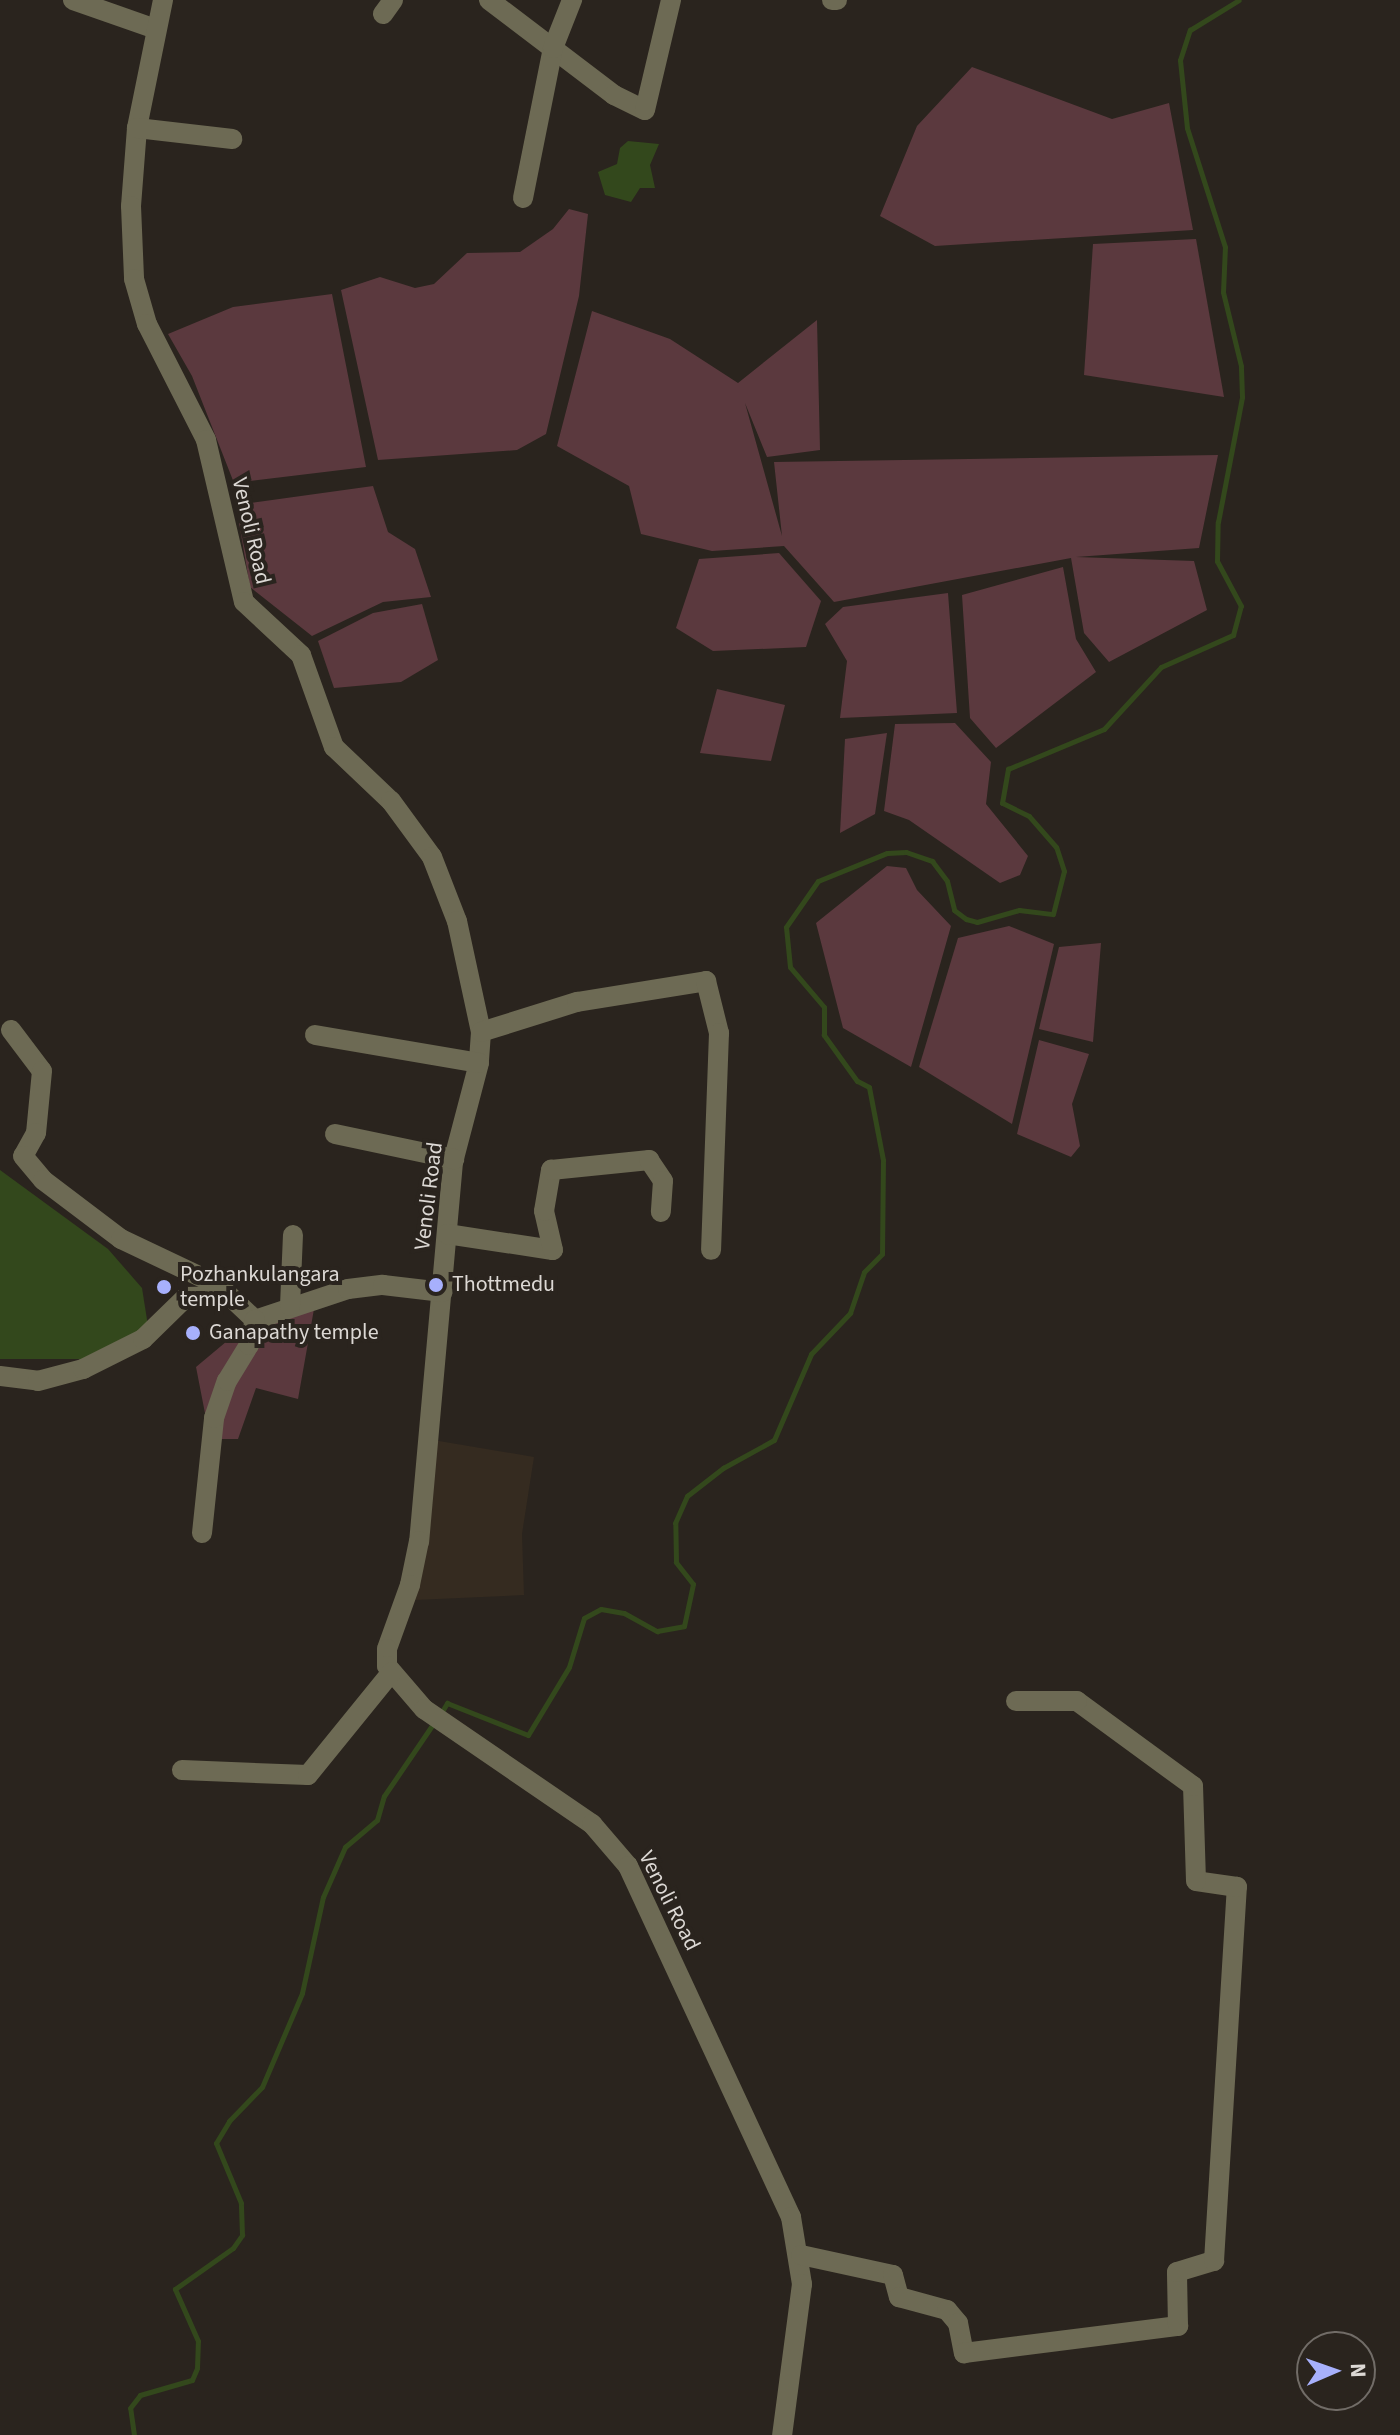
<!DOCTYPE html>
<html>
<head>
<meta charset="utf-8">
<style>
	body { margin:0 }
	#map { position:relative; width:1400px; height:2435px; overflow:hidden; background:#2a241e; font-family:"Source Sans 3",sans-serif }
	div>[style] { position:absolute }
	.built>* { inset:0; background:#352b20 }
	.green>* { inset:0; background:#5b393e }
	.water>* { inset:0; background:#33481c }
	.stream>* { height:5px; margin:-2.5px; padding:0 2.5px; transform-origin:2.5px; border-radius:2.5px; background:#33481c }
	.minor>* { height:20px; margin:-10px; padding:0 10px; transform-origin:10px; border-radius:10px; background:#6d6a54 }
	.dots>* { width:22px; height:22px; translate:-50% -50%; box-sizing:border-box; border:4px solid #2a241e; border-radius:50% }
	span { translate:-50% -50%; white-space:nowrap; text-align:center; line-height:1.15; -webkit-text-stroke:8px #2a241e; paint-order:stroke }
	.street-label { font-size:22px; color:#dcd8d4 }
	.poi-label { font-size:22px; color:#dcd8d4 }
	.left { translate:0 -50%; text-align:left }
	.north { position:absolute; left:1296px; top:2331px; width:80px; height:80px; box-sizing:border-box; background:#2a241e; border:2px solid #716c67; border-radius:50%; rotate:88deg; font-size:22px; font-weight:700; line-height:32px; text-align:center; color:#dcd8d4 }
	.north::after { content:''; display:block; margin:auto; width:28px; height:36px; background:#a7b0fc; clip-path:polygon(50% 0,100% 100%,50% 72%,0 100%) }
</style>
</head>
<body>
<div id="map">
	<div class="built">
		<i style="clip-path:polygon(433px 1440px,534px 1457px,522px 1534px,524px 1595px,415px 1600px,432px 1507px)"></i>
	</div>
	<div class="green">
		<i style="clip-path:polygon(972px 67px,1112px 119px,1169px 103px,1193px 230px,935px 246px,880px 216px,917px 126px)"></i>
		<i style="clip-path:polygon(569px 209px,588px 214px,579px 296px,546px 434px,517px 450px,378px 460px,341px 290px,380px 277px,415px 288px,434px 284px,467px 253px,520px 252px,553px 229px)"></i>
		<i style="clip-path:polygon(1196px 239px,1224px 397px,1084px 375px,1093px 244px)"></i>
		<i style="clip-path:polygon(332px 294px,366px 467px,234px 483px,192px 376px,168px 334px,233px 307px)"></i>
		<i style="clip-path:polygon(592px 311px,670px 339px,738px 383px,817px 320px,820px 450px,767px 457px,745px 403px,782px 536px,774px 462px,1218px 455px,1199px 548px,1076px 557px,1194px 561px,1207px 610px,1109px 662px,1084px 633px,1071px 558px,834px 602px,784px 546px,712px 551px,641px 534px,629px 486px,557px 446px)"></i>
		<i style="clip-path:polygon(373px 486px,388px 532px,415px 549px,431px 597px,383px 602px,312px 636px,250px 587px,236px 505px)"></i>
		<i style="clip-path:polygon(779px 553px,821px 601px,806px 647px,713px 651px,676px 628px,699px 559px)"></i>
		<i style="clip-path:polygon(1063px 567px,1076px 639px,1096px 672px,996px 748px,970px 718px,962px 595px)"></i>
		<i style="clip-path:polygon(948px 593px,957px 713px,840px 718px,847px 661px,825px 624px,843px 607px)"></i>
		<i style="clip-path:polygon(422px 604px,438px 660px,401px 682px,334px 688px,318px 641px,373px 613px)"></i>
		<i style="clip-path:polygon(717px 689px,785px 705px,771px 761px,700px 753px)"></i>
		<i style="clip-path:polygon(955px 723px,991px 762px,986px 804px,1028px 856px,1020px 875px,1000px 883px,909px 820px,884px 811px,895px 724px)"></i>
		<i style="clip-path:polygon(887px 733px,875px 814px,840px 833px,845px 739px)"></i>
		<i style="clip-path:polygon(887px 866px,906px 868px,917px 890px,951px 926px,911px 1067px,843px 1028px,816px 923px)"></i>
		<i style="clip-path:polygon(1009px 926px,1054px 944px,1012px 1124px,919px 1067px,958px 938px)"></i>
		<i style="clip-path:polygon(1101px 943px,1093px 1042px,1039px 1029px,1059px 947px)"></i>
		<i style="clip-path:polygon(1039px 1040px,1089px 1054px,1072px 1104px,1080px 1146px,1071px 1157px,1017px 1134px)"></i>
		<i style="clip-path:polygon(314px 1309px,298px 1399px,256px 1388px,238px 1439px,210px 1439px,196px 1367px,245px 1326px)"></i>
	</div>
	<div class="water">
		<i style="clip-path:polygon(628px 141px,659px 144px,650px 165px,655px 188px,640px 188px,631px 202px,605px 195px,598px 172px,617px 164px,620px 148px)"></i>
		<i style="clip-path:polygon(0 1170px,108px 1249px,142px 1288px,148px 1326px,82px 1359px,0 1359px)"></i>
	</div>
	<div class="stream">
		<i style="left:441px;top:1713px;width:12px;rotate:-59deg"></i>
		<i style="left:447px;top:1703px;width:87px;rotate:21.6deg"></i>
		<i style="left:528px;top:1735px;width:79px;rotate:-58.9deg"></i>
		<i style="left:569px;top:1667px;width:51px;rotate:-73deg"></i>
		<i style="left:584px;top:1618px;width:19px;rotate:-28deg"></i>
		<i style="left:601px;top:1609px;width:23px;rotate:10deg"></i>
		<i style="left:624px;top:1613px;width:38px;rotate:29deg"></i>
		<i style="left:657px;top:1631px;width:27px;rotate:-10deg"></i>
		<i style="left:684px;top:1626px;width:43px;rotate:-77.9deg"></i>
		<i style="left:693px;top:1584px;width:28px;rotate:-128deg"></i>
		<i style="left:676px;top:1562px;width:39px;rotate:-91deg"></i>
		<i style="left:675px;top:1523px;width:30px;rotate:-66deg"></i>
		<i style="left:687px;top:1496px;width:46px;rotate:-37.9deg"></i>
		<i style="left:723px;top:1468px;width:58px;rotate:-28.8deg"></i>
		<i style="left:774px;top:1440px;width:94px;rotate:-66.7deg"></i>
		<i style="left:811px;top:1354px;width:57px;rotate:-46.4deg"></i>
		<i style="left:850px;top:1313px;width:43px;rotate:-71.1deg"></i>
		<i style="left:864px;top:1272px;width:25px;rotate:-45deg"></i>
		<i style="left:882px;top:1254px;width:94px;rotate:-89.4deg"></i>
		<i style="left:883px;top:1160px;width:74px;rotate:-100.9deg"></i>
		<i style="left:869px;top:1087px;width:13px;rotate:-153deg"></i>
		<i style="left:857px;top:1081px;width:57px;rotate:-125.7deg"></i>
		<i style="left:824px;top:1035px;width:28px;rotate:-90deg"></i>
		<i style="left:824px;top:1007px;width:52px;rotate:-130.4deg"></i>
		<i style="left:790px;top:967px;width:40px;rotate:-95.7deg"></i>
		<i style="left:786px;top:927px;width:56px;rotate:-55.2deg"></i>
		<i style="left:818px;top:881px;width:74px;rotate:-22.1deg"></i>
		<i style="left:887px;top:853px;width:19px;rotate:-3deg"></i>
		<i style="left:906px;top:852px;width:28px;rotate:19deg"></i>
		<i style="left:932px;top:861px;width:25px;rotate:53deg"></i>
		<i style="left:947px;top:881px;width:30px;rotate:76deg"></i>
		<i style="left:954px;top:910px;width:15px;rotate:37deg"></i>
		<i style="left:966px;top:919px;width:11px;rotate:15deg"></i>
		<i style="left:977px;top:922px;width:44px;rotate:-15.9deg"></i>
		<i style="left:1019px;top:910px;width:34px;rotate:7deg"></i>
		<i style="left:1053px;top:914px;width:44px;rotate:-75.7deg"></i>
		<i style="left:1064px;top:871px;width:25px;rotate:-108deg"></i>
		<i style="left:1056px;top:847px;width:41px;rotate:-131.1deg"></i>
		<i style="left:1029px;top:816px;width:30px;rotate:-154deg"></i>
		<i style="left:1002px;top:803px;width:35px;rotate:-80deg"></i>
		<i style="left:1008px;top:769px;width:104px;rotate:-22.6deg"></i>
		<i style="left:1104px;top:729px;width:84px;rotate:-47.4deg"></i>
		<i style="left:1161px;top:667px;width:79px;rotate:-24deg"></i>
		<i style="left:1233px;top:635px;width:30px;rotate:-75deg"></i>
		<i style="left:1241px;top:606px;width:51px;rotate:-118.1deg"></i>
		<i style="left:1217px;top:561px;width:39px;rotate:-89deg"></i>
		<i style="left:1218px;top:522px;width:127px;rotate:-79.1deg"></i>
		<i style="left:1242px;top:397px;width:31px;rotate:-92deg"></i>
		<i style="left:1241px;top:366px;width:76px;rotate:-103.7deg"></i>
		<i style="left:1223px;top:292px;width:45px;rotate:-87.5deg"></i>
		<i style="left:1225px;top:247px;width:125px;rotate:-107.7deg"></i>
		<i style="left:1187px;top:128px;width:68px;rotate:-95.9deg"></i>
		<i style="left:1180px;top:60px;width:32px;rotate:-72deg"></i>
		<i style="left:1190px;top:30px;width:57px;rotate:-31.5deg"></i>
		<i style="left:134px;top:2435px;width:27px;rotate:-98deg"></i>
		<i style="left:130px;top:2408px;width:16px;rotate:-52deg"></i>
		<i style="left:140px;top:2395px;width:54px;rotate:-16.1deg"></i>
		<i style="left:192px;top:2380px;width:13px;rotate:-67deg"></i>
		<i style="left:197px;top:2368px;width:27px;rotate:-88deg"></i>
		<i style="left:198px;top:2341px;width:57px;rotate:-113.9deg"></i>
		<i style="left:175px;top:2289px;width:71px;rotate:-35.3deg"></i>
		<i style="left:233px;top:2248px;width:16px;rotate:-55deg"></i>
		<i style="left:242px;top:2235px;width:32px;rotate:-92deg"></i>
		<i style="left:241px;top:2203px;width:65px;rotate:-112.6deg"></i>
		<i style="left:216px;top:2143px;width:26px;rotate:-59deg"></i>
		<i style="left:229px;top:2121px;width:47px;rotate:-45.9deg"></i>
		<i style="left:262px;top:2087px;width:102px;rotate:-66.9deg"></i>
		<i style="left:302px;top:1993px;width:98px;rotate:-77.7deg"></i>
		<i style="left:323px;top:1897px;width:55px;rotate:-66.3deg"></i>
		<i style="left:345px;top:1847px;width:42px;rotate:-40.2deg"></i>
		<i style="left:377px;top:1820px;width:25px;rotate:-74deg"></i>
		<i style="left:384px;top:1796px;width:91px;rotate:-55.8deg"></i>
	</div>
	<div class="minor">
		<i style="left:73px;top:0;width:88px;rotate:19.3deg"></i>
		<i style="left:163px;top:0;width:131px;rotate:101.5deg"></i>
		<i style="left:137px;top:128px;width:78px;rotate:94.4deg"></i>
		<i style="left:131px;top:206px;width:73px;rotate:87.6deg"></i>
		<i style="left:134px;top:279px;width:47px;rotate:73.9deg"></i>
		<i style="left:147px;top:324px;width:130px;rotate:63deg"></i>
		<i style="left:206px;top:440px;width:166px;rotate:76.8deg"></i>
		<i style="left:244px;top:602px;width:78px;rotate:42.9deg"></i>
		<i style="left:301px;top:655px;width:98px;rotate:70.3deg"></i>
		<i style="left:334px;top:747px;width:79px;rotate:43.5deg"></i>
		<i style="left:391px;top:801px;width:69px;rotate:53.8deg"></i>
		<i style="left:432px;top:857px;width:69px;rotate:68.7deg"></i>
		<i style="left:457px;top:921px;width:114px;rotate:77.8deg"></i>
		<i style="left:481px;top:1032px;width:31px;rotate:94deg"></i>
		<i style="left:479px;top:1063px;width:102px;rotate:104.7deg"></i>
		<i style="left:453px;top:1162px;width:381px;rotate:95.1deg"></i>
		<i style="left:419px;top:1541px;width:45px;rotate:101.6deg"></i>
		<i style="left:410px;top:1585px;width:68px;rotate:109.8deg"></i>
		<i style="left:387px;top:1649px;width:17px;rotate:90deg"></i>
		<i style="left:387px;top:1666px;width:57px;rotate:49.3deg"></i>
		<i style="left:424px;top:1709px;width:204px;rotate:34.4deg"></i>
		<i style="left:592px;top:1824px;width:55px;rotate:49.4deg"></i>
		<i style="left:628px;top:1866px;width:387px;rotate:65.1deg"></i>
		<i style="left:791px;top:2217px;width:68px;rotate:80.7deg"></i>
		<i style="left:802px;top:2284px;width:152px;rotate:97.5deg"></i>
		<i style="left:489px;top:0;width:157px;rotate:37.2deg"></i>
		<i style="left:614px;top:95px;width:34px;rotate:26deg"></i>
		<i style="left:645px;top:110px;width:113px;rotate:-76.7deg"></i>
		<i style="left:832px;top:0;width:5px"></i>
		<i style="left:383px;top:14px;width:17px;rotate:-54deg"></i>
		<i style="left:137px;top:128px;width:96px;rotate:6.6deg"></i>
		<i style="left:523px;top:198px;width:153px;rotate:-78.7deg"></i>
		<i style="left:553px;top:48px;width:52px;rotate:-68.4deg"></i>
		<i style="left:11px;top:1030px;width:51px;rotate:52.9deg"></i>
		<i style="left:42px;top:1071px;width:62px;rotate:95.5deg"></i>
		<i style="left:36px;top:1133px;width:26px;rotate:119deg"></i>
		<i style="left:23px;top:1156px;width:31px;rotate:50deg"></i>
		<i style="left:43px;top:1180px;width:98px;rotate:37.1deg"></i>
		<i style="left:121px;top:1239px;width:107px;rotate:25.4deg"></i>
		<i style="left:218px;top:1285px;width:51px;rotate:43.4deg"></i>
		<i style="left:255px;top:1320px;width:98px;rotate:-18.4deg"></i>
		<i style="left:348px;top:1289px;width:35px;rotate:-7deg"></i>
		<i style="left:383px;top:1285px;width:60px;rotate:6.7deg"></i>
		<i style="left:481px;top:1032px;width:101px;rotate:-17.4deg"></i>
		<i style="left:577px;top:1002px;width:131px;rotate:-9.2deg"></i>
		<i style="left:706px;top:981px;width:54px;rotate:76deg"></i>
		<i style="left:719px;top:1033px;width:217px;rotate:92.1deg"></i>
		<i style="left:315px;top:1035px;width:166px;rotate:9.7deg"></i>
		<i style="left:335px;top:1134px;width:122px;rotate:11.9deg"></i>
		<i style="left:447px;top:1234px;width:107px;rotate:8.6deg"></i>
		<i style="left:553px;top:1250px;width:40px;rotate:-103deg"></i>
		<i style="left:544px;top:1211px;width:42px;rotate:-80.3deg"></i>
		<i style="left:551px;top:1170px;width:99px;rotate:-5.8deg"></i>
		<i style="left:649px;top:1160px;width:25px;rotate:56deg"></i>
		<i style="left:663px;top:1181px;width:31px;rotate:94deg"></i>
		<i style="left:290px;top:1306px;width:71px;rotate:-87.6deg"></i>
		<i style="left:0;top:1376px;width:38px;rotate:7deg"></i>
		<i style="left:38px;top:1381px;width:47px;rotate:-14.9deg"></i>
		<i style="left:83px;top:1369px;width:67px;rotate:-26.6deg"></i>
		<i style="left:143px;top:1339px;width:60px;rotate:-44.3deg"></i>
		<i style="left:186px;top:1297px;width:40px;rotate:-1.4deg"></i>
		<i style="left:202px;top:1533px;width:116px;rotate:-84deg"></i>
		<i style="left:214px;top:1418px;width:39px;rotate:-71deg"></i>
		<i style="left:227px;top:1381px;width:42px;rotate:-58.6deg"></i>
		<i style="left:249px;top:1345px;width:26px;rotate:-77deg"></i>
		<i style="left:182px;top:1770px;width:126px;rotate:2.3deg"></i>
		<i style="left:308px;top:1775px;width:132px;rotate:-50.9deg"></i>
		<i style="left:801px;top:2255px;width:94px;rotate:12.3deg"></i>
		<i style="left:893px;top:2275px;width:23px;rotate:75deg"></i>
		<i style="left:899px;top:2297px;width:50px;rotate:15.2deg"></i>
		<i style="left:947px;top:2310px;width:17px;rotate:50deg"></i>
		<i style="left:958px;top:2323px;width:31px;rotate:79deg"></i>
		<i style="left:964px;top:2353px;width:216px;rotate:-7.2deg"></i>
		<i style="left:1178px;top:2326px;width:54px;rotate:-91.1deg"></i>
		<i style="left:1177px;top:2272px;width:39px;rotate:-17deg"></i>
		<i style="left:1214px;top:2261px;width:375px;rotate:-86.5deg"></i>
		<i style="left:1237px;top:1887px;width:41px;rotate:-171.7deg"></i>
		<i style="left:1196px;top:1881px;width:95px;rotate:-91.8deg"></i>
		<i style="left:1193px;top:1786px;width:144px;rotate:-143.8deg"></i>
		<i style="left:1077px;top:1701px;width:61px;rotate:180deg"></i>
	</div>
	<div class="dots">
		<i style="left:436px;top:1285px;background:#a7b0fc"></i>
		<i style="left:164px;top:1287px;background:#a7b0fc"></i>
		<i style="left:193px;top:1333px;background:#a7b0fc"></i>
	</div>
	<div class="street-label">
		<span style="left:251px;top:531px;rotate:77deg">Venoli Road</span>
		<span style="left:429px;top:1196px;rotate:-83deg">Venoli Road</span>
		<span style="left:669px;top:1901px;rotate:63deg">Venoli Road</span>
	</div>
	<div class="poi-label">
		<span class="left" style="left:180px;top:1287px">Pozhankulangara<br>temple</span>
		<span class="left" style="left:452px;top:1285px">Thottmedu</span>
		<span class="left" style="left:209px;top:1333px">Ganapathy temple</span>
	</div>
	<div class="north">N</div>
</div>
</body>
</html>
